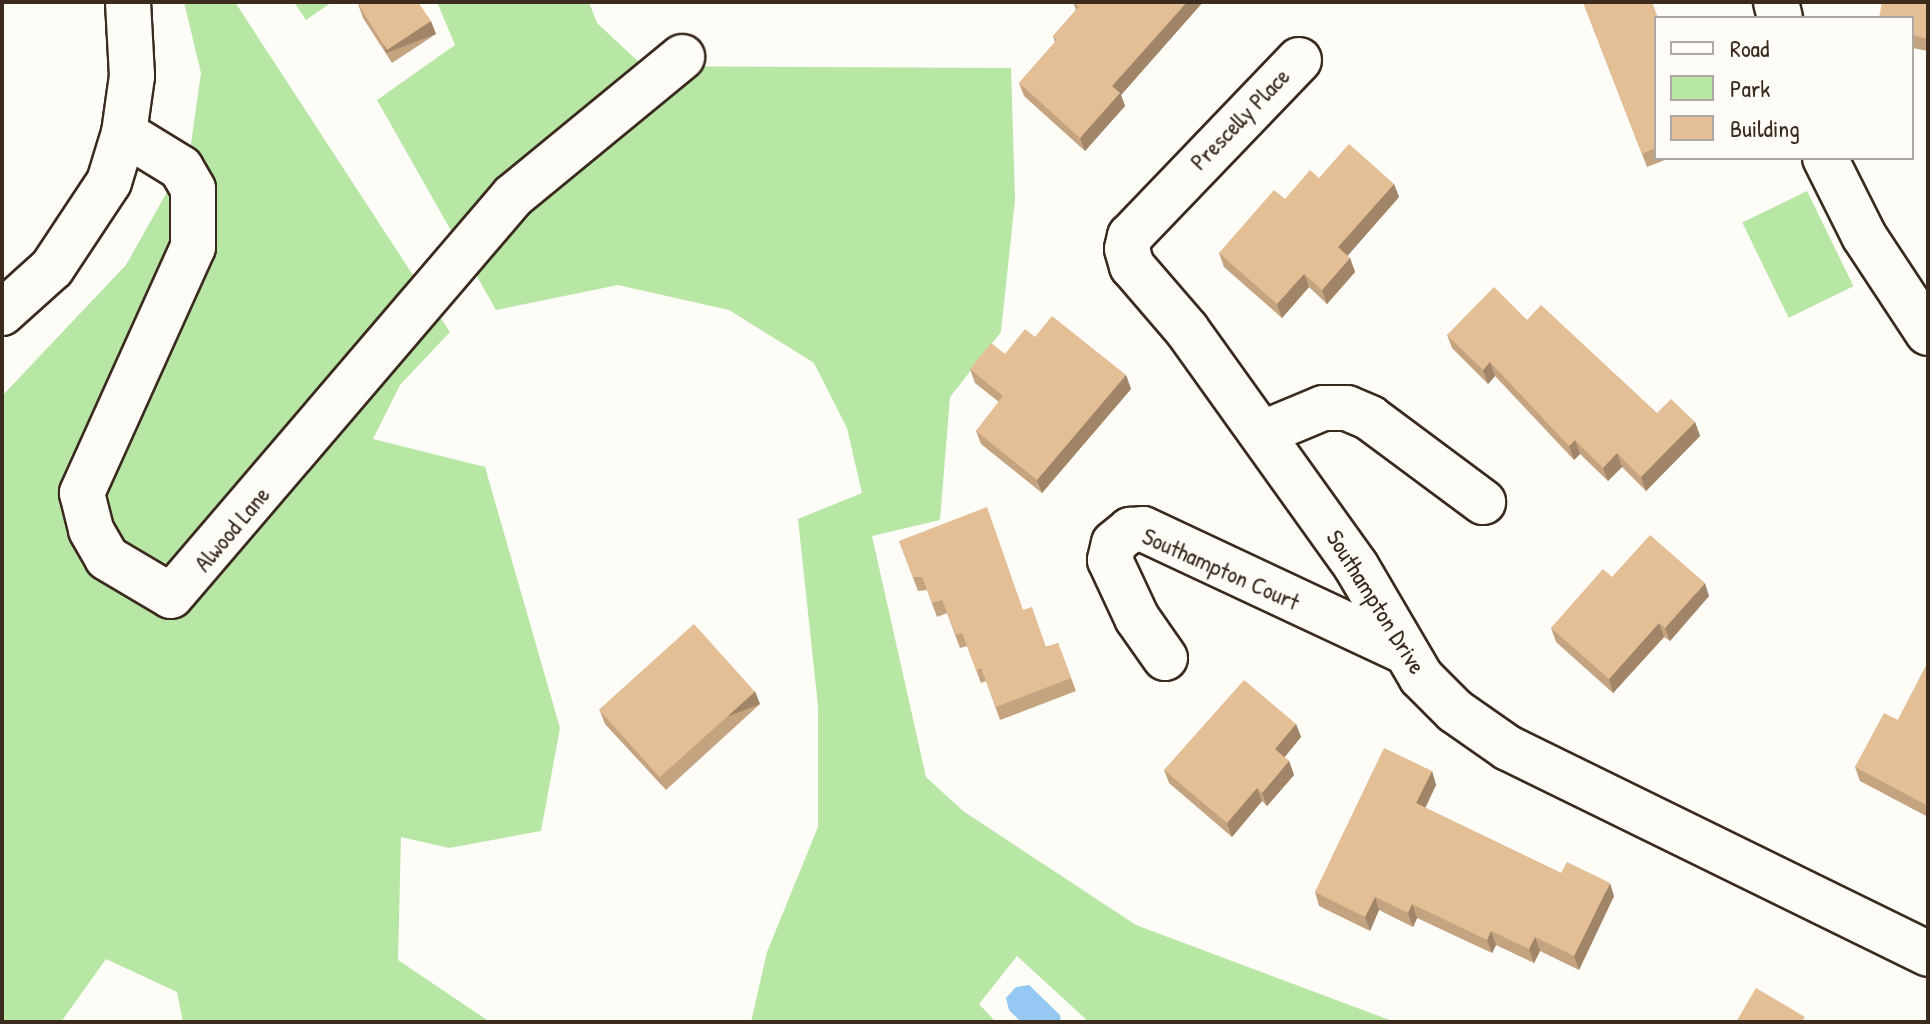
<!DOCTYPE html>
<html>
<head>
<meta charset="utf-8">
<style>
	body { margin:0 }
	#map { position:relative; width:1930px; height:1024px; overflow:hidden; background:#fdfcf7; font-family:"Patrick Hand",sans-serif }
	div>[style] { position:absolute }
	.green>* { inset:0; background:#b7e6a5; transform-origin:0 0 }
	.water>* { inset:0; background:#95c8f2 }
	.roads { filter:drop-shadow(2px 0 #3b2a1e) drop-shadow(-2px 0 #3b2a1e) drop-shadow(0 2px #3b2a1e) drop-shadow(0 -2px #3b2a1e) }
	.minor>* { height:44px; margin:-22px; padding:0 22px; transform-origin:22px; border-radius:22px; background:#fdfcf7 }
	.wall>* { inset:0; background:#c4a380 }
	.shaded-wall>* { inset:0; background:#a08568; transform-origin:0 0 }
	.building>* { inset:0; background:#e4be95; transform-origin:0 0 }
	span { translate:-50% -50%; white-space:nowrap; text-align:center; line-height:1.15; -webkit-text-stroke:6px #fdfcf7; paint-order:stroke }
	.street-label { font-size:24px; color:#3b2a1e }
	.frame { position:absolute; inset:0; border:4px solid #3b2a1e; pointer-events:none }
	.legend { position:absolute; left:1654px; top:16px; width:260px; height:144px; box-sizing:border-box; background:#fdfcf7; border:2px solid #afa8a0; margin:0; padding:10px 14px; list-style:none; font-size:24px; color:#3b2a1e }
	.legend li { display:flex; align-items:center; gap:16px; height:40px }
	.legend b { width:40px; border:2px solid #afa8a0 }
</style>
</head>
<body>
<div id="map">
	<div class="green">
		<i style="clip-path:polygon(184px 2px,235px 2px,450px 332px,400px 385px,373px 439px,485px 467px,560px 728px,541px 831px,449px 848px,401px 837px,398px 960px,490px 1022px,183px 1022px,177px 992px,106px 959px,61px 1022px,2px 1022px,2px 396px,126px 265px,190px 151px,201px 73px)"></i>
		<i style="clip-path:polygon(294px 2px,332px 2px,306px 20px)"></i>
		<i style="clip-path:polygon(437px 2px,589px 2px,597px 23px,643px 66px,1011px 68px,1015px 200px,1001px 332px,950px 397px,940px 520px,872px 536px,926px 777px,963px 811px,1136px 925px,1395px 1022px,1089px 1022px,1017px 956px,979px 1004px,996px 1022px,751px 1022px,767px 952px,818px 827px,818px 706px,798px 519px,862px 493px,847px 428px,814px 363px,729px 310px,618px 285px,496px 310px,377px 100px,455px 45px)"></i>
		<i style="left:1807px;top:191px;width:106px;height:72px;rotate:64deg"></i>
	</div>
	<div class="water">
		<i style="clip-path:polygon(1029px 985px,1060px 1015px,1061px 1022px,1021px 1022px,1009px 1010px,1006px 998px,1016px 987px)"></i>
	</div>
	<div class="roads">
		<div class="minor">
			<i style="left:1776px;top:2px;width:16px;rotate:76deg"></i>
			<i style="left:1299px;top:60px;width:244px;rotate:133.8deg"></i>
			<i style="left:1130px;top:236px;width:13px;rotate:103deg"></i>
			<i style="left:1127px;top:249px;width:18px;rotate:74deg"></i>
			<i style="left:1132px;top:266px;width:84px;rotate:49.3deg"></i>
			<i style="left:1187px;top:330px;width:290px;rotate:54.4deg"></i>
			<i style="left:1356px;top:566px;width:129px;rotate:59.6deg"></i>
			<i style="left:1421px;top:677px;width:48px;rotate:45deg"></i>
			<i style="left:1455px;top:711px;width:65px;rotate:34.9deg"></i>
			<i style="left:1508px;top:748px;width:468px;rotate:26.1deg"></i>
			<i style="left:124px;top:133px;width:67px;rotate:31.6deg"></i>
			<i style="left:181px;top:168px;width:24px;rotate:60deg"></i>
			<i style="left:193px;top:189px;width:58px;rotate:90deg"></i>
			<i style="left:193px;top:247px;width:270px;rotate:114.3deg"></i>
			<i style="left:82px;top:493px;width:38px;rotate:76deg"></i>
			<i style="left:91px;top:530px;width:32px;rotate:60deg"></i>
			<i style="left:107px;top:558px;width:74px;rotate:30.7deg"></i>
			<i style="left:171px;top:596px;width:526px;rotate:-49.47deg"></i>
			<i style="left:513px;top:196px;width:219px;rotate:-39.4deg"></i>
			<i style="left:1825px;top:158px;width:87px;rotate:63.4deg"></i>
			<i style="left:1864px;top:236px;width:116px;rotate:56.6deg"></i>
			<i style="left:2px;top:313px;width:67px;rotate:-42deg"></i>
			<i style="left:52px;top:268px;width:103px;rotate:-56.5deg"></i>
			<i style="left:109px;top:182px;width:51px;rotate:-73deg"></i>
			<i style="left:124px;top:133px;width:58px;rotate:-82deg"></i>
			<i style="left:132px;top:76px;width:74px;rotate:-93.1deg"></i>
			<i style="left:1263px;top:433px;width:65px;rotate:-22.6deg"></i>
			<i style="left:1323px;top:408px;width:24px"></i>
			<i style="left:1347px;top:408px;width:25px;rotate:23deg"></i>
			<i style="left:1370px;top:418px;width:141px;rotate:36.6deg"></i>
			<i style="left:1165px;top:658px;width:49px;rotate:-125deg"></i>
			<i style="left:1137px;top:618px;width:64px;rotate:-115deg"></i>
			<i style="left:1110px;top:560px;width:17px;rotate:-77deg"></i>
			<i style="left:1114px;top:543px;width:21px;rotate:-39deg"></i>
			<i style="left:1130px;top:530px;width:13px;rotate:-4deg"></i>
			<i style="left:1143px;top:529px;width:289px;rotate:25.1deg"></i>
		</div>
	</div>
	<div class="wall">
		<i style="clip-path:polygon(1073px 2px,1203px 2px,1121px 95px,1125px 106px,1085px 151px,1024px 96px,1019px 83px,1055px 42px,1053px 36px,1076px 10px)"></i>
		<i style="clip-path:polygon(1583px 2px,1656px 18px,1656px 158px,1670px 158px,1647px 167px)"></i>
		<i style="clip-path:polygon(1928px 2px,1928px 51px,1912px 48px,1912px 18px)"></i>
		<i style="clip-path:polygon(358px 4px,436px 34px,392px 63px,363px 18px)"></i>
		<i style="clip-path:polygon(1394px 184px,1399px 197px,1347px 256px,1350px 258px,1355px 272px,1327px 304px,1309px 287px,1282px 318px,1224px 267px,1219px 253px,1285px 199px)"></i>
		<i style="clip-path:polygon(1527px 320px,1657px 413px,1695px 422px,1700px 436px,1646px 491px,1622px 467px,1608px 481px,1580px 454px,1574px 460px,1495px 376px,1488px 384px,1452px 348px,1447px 335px)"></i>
		<i style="clip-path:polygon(1035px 337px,1126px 375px,1131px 389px,1042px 493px,981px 444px,976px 431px,999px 402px,975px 383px,970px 369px,1005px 354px)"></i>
		<i style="clip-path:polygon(899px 541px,1024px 610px,1046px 647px,1058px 643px,1076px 691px,1000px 720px,986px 681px,981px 683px,967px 646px,960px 648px,947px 613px,937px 617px,927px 590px,918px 591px)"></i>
		<i style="clip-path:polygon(1612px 577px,1709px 596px,1670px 641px,1664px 637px,1613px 693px,1556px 642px,1551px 628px)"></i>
		<i style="clip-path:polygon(1928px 662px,1928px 817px,1860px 781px,1855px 767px,1898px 720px)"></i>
		<i style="clip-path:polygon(760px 704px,666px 790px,605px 724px,600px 711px)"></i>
		<i style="clip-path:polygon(1296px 724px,1301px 737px,1284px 757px,1289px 761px,1294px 775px,1267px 806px,1262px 801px,1232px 837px,1169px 783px,1164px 770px)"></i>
		<i style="clip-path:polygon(1432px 771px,1436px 785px,1425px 808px,1561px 873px,1614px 896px,1579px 970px,1540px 951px,1534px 963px,1496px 945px,1492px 953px,1417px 918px,1413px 927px,1379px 910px,1370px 931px,1319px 906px,1315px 892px)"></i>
	</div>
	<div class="shaded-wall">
		<i style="clip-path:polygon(1187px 2px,1203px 2px,1121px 95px,1125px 106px,1085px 151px,1080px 138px,1112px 86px)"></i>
		<i style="left:431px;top:21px;width:14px;height:53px;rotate:69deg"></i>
		<i style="clip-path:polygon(1394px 184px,1399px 197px,1343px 261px,1338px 247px)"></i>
		<i style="clip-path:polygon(1350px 258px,1355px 272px,1327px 304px,1322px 290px)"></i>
		<i style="clip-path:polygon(1304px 274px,1309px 287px,1282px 318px,1277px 304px)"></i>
		<i style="clip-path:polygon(1490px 362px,1495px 376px,1488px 384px,1483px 370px)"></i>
		<i style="clip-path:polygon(1126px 375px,1131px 389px,1042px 493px,1037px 480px)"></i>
		<i style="clip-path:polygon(1695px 422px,1700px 436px,1646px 491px,1641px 477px)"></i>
		<i style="clip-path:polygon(1575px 440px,1580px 454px,1574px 460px,1569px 446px)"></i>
		<i style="clip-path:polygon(1617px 453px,1622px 467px,1608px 481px,1603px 468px)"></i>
		<i style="clip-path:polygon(1705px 583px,1709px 596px,1670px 641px,1665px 628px)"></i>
		<i style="clip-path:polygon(1659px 623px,1664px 637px,1613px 693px,1609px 679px)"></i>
		<i style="left:755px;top:691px;width:14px;height:127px;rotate:69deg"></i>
		<i style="clip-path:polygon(1296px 724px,1301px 737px,1280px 763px,1275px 749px)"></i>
		<i style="clip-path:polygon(1289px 761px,1294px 775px,1267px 806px,1262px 793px)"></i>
		<i style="clip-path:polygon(1432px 771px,1436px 785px,1421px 817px,1416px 803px)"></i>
		<i style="clip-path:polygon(1257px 788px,1262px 801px,1232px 837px,1227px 823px)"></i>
		<i style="clip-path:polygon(1610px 883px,1614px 896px,1579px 970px,1574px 956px)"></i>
		<i style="clip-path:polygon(1375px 897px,1379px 910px,1370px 931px,1365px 917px)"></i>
		<i style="clip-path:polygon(1412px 904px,1417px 918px,1413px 927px,1408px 913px)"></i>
		<i style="clip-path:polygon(1491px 931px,1496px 945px,1492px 953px,1487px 940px)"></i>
		<i style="clip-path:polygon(1535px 937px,1540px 951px,1534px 963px,1529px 949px)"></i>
	</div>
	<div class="building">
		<i style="clip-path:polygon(361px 2px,418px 2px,431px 21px,387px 50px,358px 4px)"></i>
		<i style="clip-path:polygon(1073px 2px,1187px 2px,1112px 86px,1120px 93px,1080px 138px,1019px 83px,1057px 40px,1053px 36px,1079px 7px)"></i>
		<i style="clip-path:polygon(1583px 2px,1652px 2px,1658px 18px,1656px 18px,1656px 148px,1642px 154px)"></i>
		<i style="clip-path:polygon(1882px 2px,1928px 2px,1928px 39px,1912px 35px,1912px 18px,1879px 18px)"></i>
		<i style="clip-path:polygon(1349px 144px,1394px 184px,1338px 247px,1350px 258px,1322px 290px,1304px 274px,1277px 304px,1219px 253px,1274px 190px,1285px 199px,1310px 170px,1319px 178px)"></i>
		<i style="clip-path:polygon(1494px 287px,1527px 320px,1541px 305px,1657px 413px,1671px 399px,1695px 422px,1641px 477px,1617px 453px,1603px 468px,1575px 440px,1569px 446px,1490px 362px,1483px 370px,1447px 335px)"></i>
		<i style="clip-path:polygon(1052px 316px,1126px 375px,1037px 480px,976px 431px,1003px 396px,970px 369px,991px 343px,1005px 354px,1025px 329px,1035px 337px)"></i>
		<i style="clip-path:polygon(987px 507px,1023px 610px,1032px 607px,1046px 647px,1058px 643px,1071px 678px,996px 707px,981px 668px,976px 670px,962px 633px,956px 635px,942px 600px,932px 603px,922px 577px,913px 577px,899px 541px)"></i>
		<i style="clip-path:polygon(1650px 535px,1705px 583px,1665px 628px,1659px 623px,1609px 679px,1551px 628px,1603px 569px,1612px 577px)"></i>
		<i style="left:694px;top:624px;width:91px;height:128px;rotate:48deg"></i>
		<i style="clip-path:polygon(1928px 662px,1928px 806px,1855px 767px,1884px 713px,1898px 720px)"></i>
		<i style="clip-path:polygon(1244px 680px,1296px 724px,1275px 749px,1289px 761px,1262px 793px,1257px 788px,1227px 823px,1164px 770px)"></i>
		<i style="clip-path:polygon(1384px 748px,1432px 771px,1416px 803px,1561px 873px,1567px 862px,1610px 883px,1574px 956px,1535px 937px,1529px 949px,1491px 931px,1487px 940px,1412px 904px,1408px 913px,1375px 897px,1365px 917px,1315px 892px)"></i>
		<i style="clip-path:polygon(1756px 988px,1805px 1017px,1802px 1022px,1736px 1022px)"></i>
	</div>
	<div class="street-label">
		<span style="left:1240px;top:119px;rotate:-46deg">Prescelly Place</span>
		<span style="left:232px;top:529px;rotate:-50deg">Alwood Lane</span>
		<span style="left:1221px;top:569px;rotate:24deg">Southampton Court</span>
		<span style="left:1376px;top:602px;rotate:58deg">Southampton Drive</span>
	</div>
	<div class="frame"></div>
	<ul class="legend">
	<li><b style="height:10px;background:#fdfcf7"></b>Road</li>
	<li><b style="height:22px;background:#b7e6a5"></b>Park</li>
	<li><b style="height:22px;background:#e4be95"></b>Building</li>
	</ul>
</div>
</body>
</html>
